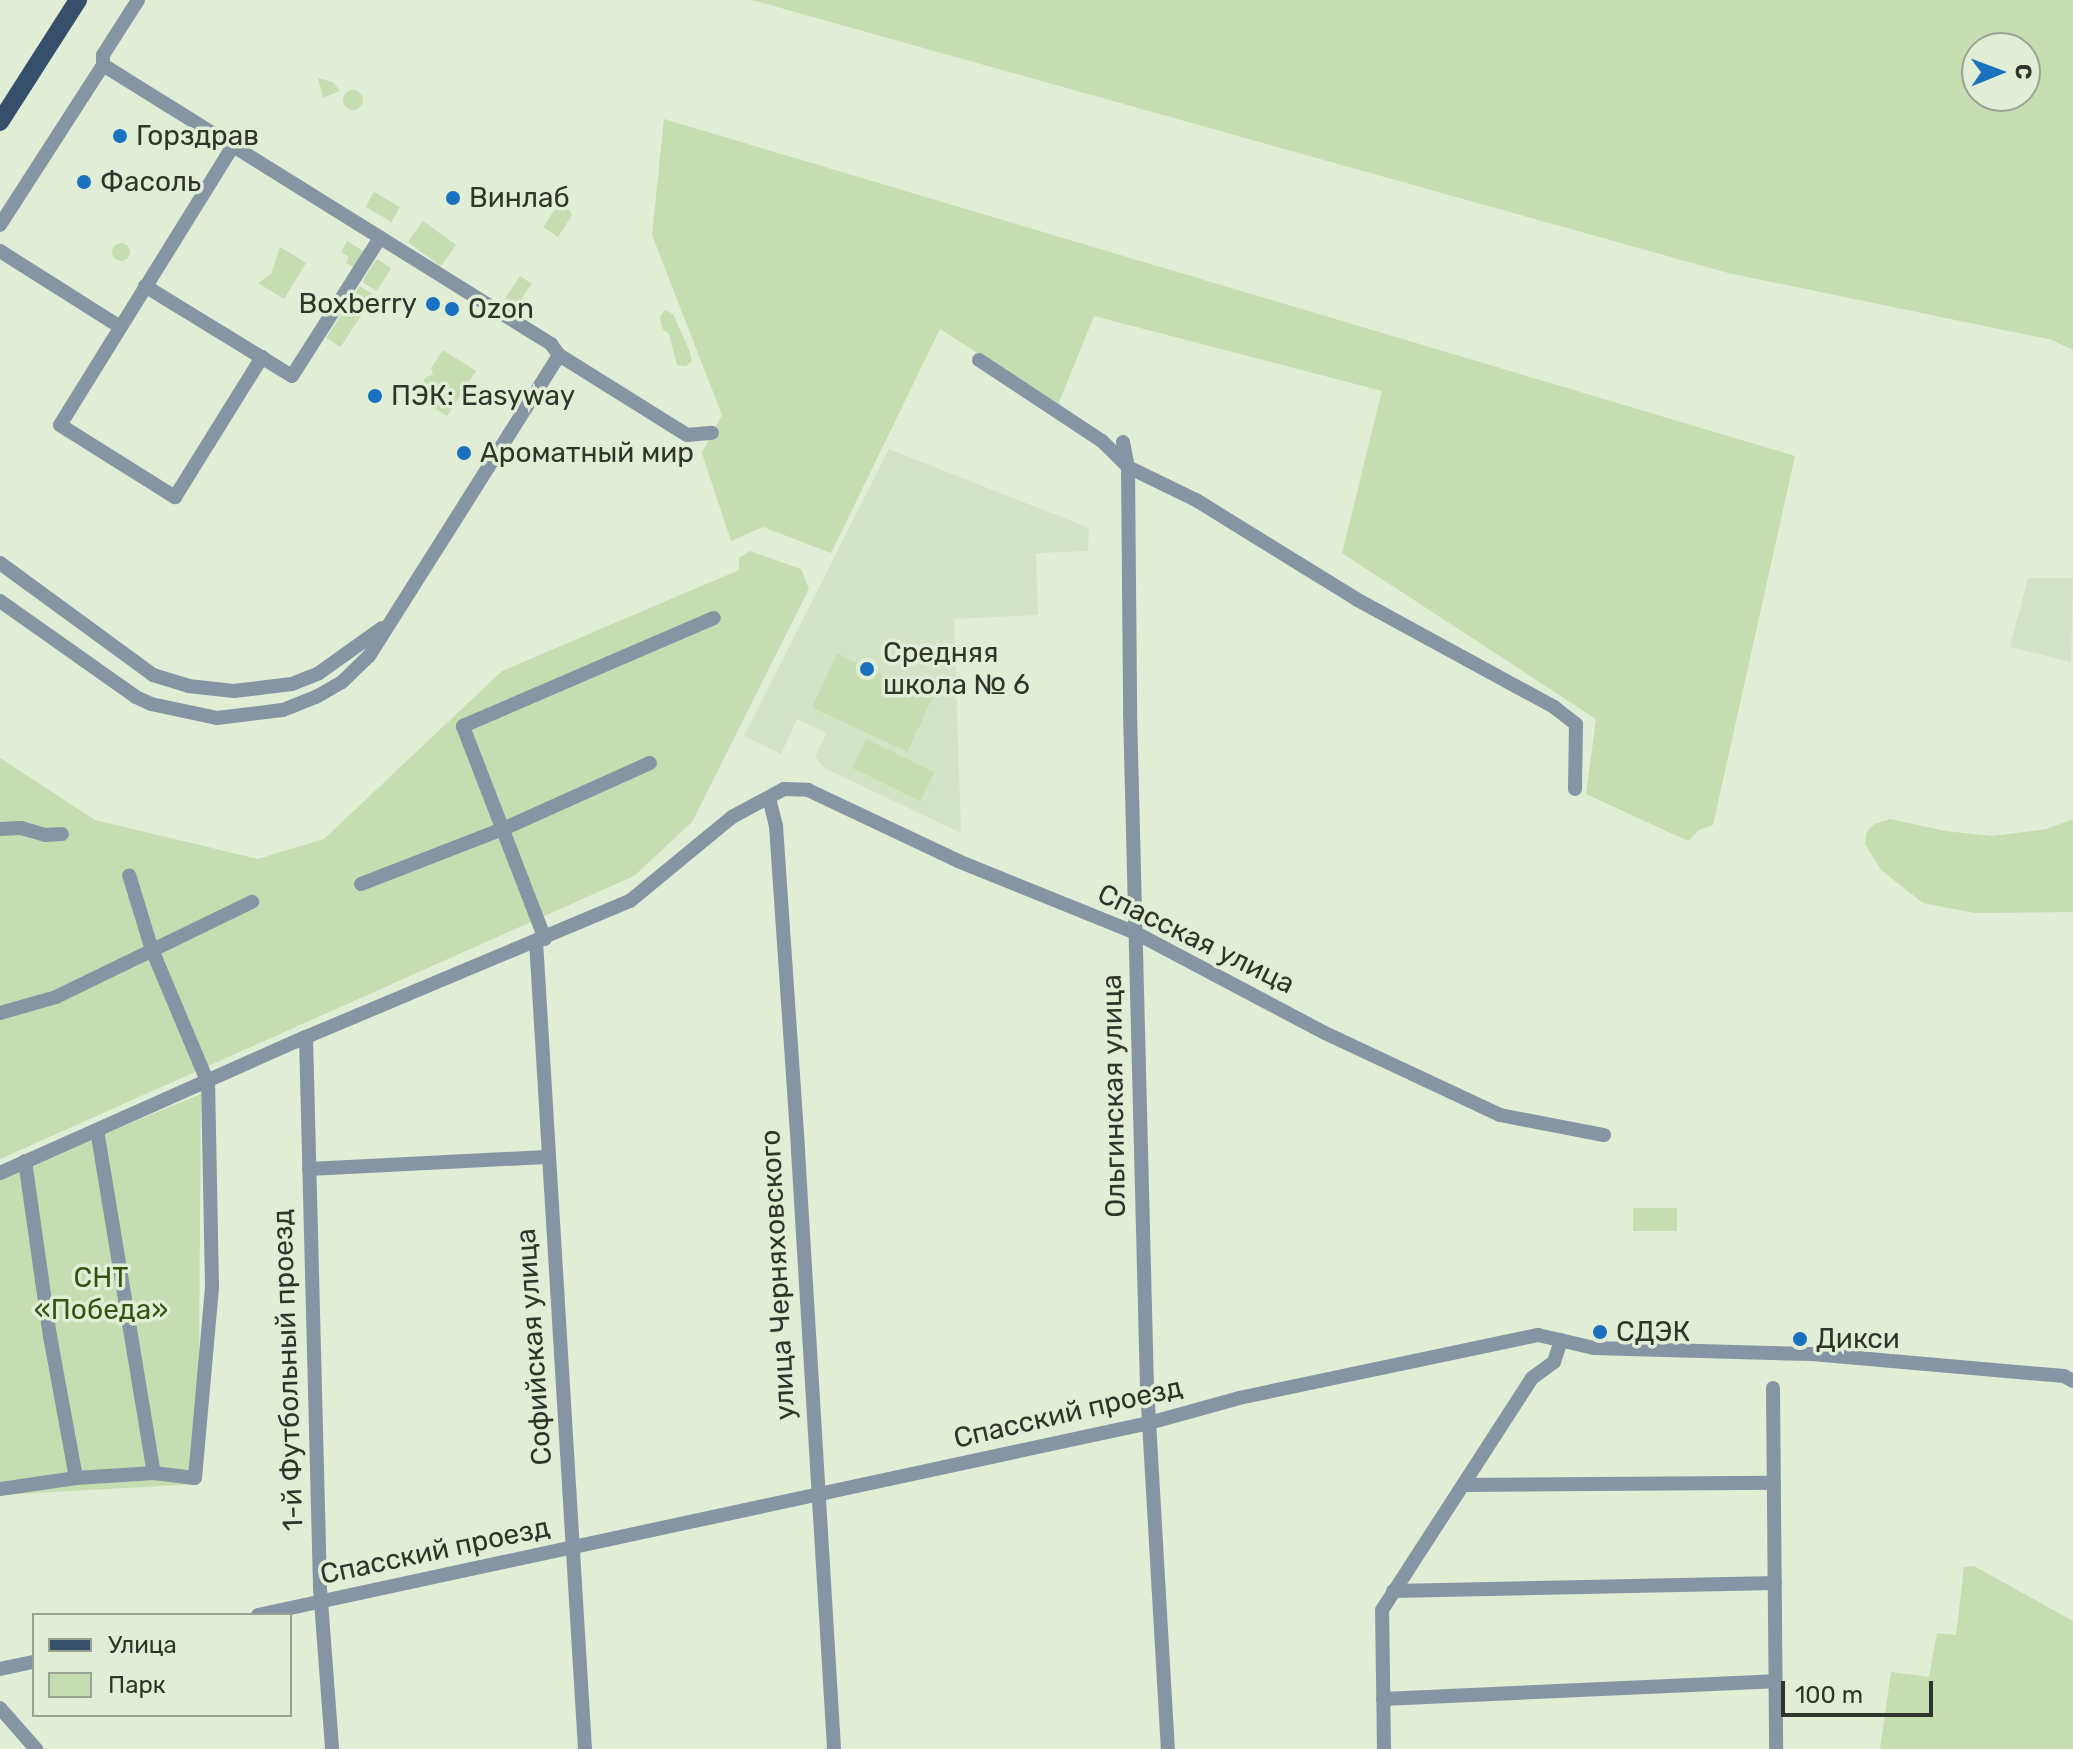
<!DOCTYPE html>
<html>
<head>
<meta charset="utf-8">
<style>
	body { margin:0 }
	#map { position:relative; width:2073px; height:1749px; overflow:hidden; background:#e1edd5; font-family:Rubik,sans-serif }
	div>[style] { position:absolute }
	.built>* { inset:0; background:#d4e2c5 }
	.green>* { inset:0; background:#c7ddb1; transform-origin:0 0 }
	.round { border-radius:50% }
	.minor>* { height:14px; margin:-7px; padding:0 7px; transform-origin:7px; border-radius:7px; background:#8694a4 }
	.major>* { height:18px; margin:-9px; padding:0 9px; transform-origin:9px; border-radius:9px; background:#364f6a }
	.dots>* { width:22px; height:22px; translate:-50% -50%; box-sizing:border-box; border:4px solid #e1edd5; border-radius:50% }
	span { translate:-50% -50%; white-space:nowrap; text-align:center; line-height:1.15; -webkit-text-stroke:7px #e1edd5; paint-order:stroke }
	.poi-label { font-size:28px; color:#30352c }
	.left { translate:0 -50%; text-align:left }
	.right { translate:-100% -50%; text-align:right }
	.street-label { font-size:28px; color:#30352c }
	.park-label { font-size:28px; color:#385213 }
	.legend { position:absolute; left:32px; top:1613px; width:260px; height:104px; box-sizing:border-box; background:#e1edd5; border:2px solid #9aa391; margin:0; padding:10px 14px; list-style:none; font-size:24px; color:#30352c }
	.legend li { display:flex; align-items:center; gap:16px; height:40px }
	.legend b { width:40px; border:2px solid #9aa391 }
	.north { position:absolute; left:1961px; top:32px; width:80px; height:80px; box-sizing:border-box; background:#e1edd5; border:2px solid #9aa391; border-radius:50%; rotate:89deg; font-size:22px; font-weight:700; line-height:32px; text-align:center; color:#30352c }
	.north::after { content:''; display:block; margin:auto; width:28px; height:36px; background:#1a71bf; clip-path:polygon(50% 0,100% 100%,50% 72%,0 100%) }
	.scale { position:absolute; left:1781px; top:1681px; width:152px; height:36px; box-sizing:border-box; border:4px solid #30352c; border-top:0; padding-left:10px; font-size:24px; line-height:28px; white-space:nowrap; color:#30352c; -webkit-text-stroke:6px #e1edd5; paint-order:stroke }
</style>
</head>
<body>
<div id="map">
	<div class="built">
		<i style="clip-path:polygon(889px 449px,1089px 528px,1088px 551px,1036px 553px,1038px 615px,954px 619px,961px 833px,824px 768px,815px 756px,827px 733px,797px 719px,781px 754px,744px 736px)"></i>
		<i style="clip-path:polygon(2028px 578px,2073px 578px,2071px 662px,2010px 647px)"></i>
	</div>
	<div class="green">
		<i style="clip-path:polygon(evenodd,752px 0,2073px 0,2073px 350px,2052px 340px,1728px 273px,752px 0,1977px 48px,2025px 48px,2025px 96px,1977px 96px,1977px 48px)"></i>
		<i style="clip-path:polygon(318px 78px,333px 82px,340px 91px,323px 98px)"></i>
		<i class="round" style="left:343px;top:90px;width:20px;height:20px"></i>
		<i style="clip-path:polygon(664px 119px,1795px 456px,1713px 825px,1699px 830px,1688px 841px,1586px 794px,1596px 719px,1342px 553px,1382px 391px,1094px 316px,1058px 405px,940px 329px,831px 553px,763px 527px,731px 541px,702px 453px,722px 415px,652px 235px)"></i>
		<i style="left:374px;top:192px;width:30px;height:17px;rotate:30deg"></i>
		<i style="clip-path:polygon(562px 199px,572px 215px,558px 237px,543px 227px)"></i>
		<i style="left:423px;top:221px;width:41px;height:26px;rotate:36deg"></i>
		<i style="clip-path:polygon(347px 241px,365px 252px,355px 268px,346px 263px,349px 257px,341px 252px)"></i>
		<i class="round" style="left:112px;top:243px;width:18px;height:18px"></i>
		<i style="clip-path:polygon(280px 247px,306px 263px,284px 299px,258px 283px,271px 274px)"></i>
		<i style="left:377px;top:259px;width:17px;height:27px;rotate:33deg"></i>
		<i style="left:520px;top:276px;width:14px;height:27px;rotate:34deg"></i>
		<i style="left:360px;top:286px;width:17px;height:62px;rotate:33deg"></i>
		<i style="clip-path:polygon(665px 310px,673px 314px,690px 352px,692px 361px,686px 366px,677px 365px,669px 334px,663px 330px,660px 317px)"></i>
		<i style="clip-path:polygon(443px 350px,476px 371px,447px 416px,414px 395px,426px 377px,433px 375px,431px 368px)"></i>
		<i style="clip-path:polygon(750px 551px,801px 569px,809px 589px,692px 822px,634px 876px,0 1159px,0 758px,95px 820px,258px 859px,324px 839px,502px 671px,739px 570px,739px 558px)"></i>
		<i style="left:837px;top:654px;width:105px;height:59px;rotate:25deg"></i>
		<i style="left:866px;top:739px;width:76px;height:32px;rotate:26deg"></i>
		<i style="clip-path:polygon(1890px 819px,1945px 831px,1992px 836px,2047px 829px,2073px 819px,2073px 912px,1974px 913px,1923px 903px,1881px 870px,1865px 844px,1866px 833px,1874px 824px)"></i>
		<i style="clip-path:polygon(201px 1094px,198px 1484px,0 1495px,0 1177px)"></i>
		<i style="left:1633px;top:1208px;width:44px;height:23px"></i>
		<i style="clip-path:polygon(1974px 1566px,2073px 1621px,2073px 1749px,1880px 1749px,1891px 1672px,1929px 1677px,1937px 1633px,1956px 1635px,1964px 1567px)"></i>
	</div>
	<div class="minor">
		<i style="left:103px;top:65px;width:528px;rotate:31.91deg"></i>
		<i style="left:551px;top:344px;width:14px;rotate:54deg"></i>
		<i style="left:559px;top:355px;width:151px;rotate:32deg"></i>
		<i style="left:687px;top:435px;width:25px;rotate:-5deg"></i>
		<i style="left:233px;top:146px;width:328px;rotate:121.8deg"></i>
		<i style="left:60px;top:425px;width:136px;rotate:32.1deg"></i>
		<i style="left:175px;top:497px;width:165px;rotate:-58.1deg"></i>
		<i style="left:0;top:225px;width:190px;rotate:-57.2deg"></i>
		<i style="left:103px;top:65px;width:10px;rotate:-90deg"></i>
		<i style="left:103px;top:55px;width:65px;rotate:-57.5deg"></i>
		<i style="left:0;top:251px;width:142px;rotate:32.3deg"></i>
		<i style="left:145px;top:286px;width:172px;rotate:31.5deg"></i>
		<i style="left:292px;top:376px;width:164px;rotate:-57.5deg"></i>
		<i style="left:979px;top:360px;width:147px;rotate:33.4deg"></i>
		<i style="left:1102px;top:441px;width:37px;rotate:45deg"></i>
		<i style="left:1128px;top:467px;width:76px;rotate:25.9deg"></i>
		<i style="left:1196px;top:500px;width:188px;rotate:31.7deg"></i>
		<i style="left:1356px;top:599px;width:226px;rotate:28.6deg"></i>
		<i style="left:1554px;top:707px;width:28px;rotate:38deg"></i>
		<i style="left:1576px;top:724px;width:65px;rotate:90.9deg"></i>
		<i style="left:1123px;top:442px;width:25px;rotate:79deg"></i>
		<i style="left:1128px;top:467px;width:245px;rotate:89.5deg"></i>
		<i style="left:1130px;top:712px;width:675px;rotate:88.56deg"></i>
		<i style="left:1147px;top:1387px;width:363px;rotate:86.7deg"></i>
		<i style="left:0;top:563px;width:190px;rotate:36.2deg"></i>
		<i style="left:153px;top:675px;width:37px;rotate:17deg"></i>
		<i style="left:188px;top:686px;width:46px;rotate:6.2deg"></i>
		<i style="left:234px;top:691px;width:58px;rotate:-6.9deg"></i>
		<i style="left:292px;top:684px;width:29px;rotate:-22deg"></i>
		<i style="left:319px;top:673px;width:77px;rotate:-35.5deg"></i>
		<i style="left:0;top:601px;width:166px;rotate:35.2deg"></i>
		<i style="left:136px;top:697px;width:17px;rotate:25deg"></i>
		<i style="left:151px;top:704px;width:67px;rotate:12deg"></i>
		<i style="left:217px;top:718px;width:66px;rotate:-6.9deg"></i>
		<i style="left:283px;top:710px;width:35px;rotate:-22deg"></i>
		<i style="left:316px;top:697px;width:30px;rotate:-30deg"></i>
		<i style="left:342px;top:682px;width:37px;rotate:-44deg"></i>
		<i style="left:369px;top:656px;width:356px;rotate:-57.7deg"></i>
		<i style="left:769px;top:798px;width:29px;rotate:76deg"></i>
		<i style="left:776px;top:826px;width:326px;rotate:86.1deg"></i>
		<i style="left:798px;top:1151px;width:599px;rotate:86.55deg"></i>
		<i style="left:0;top:829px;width:21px;rotate:-3deg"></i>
		<i style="left:21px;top:828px;width:25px;rotate:16deg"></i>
		<i style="left:45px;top:835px;width:17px;rotate:-3deg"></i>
		<i style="left:361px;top:884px;width:152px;rotate:-21.2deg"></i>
		<i style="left:503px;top:829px;width:161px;rotate:-24.2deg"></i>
		<i style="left:545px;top:939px;width:228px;rotate:-111.1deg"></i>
		<i style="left:463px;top:726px;width:273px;rotate:-23.3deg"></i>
		<i style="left:536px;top:941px;width:809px;rotate:86.53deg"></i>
		<i style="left:0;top:1013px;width:58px;rotate:-15.9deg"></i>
		<i style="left:56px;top:997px;width:218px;rotate:-25.9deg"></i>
		<i style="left:306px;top:1037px;width:551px;rotate:88.54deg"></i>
		<i style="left:320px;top:1588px;width:161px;rotate:85.7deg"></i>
		<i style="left:97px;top:1130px;width:348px;rotate:80.6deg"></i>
		<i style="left:25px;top:1161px;width:177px;rotate:81.9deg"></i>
		<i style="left:50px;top:1336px;width:144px;rotate:79.6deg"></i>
		<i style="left:309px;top:1169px;width:237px;rotate:-2.9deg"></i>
		<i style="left:0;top:1173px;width:335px;rotate:-24deg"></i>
		<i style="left:306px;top:1037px;width:351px;rotate:-22.8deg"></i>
		<i style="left:630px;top:901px;width:132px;rotate:-39.5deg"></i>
		<i style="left:732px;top:817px;width:59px;rotate:-28.3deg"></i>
		<i style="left:784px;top:789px;width:24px;rotate:2deg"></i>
		<i style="left:808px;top:790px;width:166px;rotate:25.3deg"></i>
		<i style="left:958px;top:861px;width:192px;rotate:22deg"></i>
		<i style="left:1136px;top:933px;width:214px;rotate:27.9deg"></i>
		<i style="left:1325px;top:1033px;width:193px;rotate:25.1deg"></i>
		<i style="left:1500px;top:1115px;width:106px;rotate:10.9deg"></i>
		<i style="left:1773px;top:1388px;width:361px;rotate:89.5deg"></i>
		<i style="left:1463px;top:1485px;width:311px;rotate:-0.4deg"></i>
		<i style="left:0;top:1489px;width:77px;rotate:-8.2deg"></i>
		<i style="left:76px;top:1478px;width:78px;rotate:-3.7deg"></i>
		<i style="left:154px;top:1473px;width:41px;rotate:7deg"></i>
		<i style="left:195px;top:1478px;width:192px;rotate:-84.9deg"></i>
		<i style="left:212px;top:1287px;width:204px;rotate:-91.1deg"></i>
		<i style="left:208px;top:1083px;width:144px;rotate:-112.8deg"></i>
		<i style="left:152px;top:950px;width:78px;rotate:-107deg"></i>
		<i style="left:1393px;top:1591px;width:382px;rotate:-1.2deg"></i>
		<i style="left:258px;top:1615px;width:911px;rotate:-12.16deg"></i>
		<i style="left:1149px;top:1423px;width:93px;rotate:-15.5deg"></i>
		<i style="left:1239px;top:1398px;width:306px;rotate:-11.9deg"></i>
		<i style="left:1538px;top:1335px;width:57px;rotate:13.1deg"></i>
		<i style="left:1594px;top:1348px;width:218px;rotate:1.6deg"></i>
		<i style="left:1812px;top:1354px;width:253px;rotate:5deg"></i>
		<i style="left:2064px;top:1376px;width:10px;rotate:29deg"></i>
		<i style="left:0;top:1669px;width:35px;rotate:-12deg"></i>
		<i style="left:1383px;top:1699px;width:392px;rotate:-2.6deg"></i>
		<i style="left:0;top:1708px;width:55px;rotate:48.7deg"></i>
		<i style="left:1384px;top:1749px;width:139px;rotate:-90.8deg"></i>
		<i style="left:1382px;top:1610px;width:276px;rotate:-57.1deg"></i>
		<i style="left:1532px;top:1378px;width:27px;rotate:-36deg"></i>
		<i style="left:1554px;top:1362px;width:23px;rotate:-72deg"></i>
	</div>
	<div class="major">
		<i style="left:0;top:122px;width:145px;rotate:-57.4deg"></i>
	</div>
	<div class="dots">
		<i style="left:120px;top:136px;background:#1a71bf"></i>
		<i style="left:84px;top:182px;background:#1a71bf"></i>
		<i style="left:453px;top:198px;background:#1a71bf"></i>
		<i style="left:433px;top:304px;background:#1a71bf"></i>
		<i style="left:452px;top:309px;background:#1a71bf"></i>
		<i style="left:375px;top:396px;background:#1a71bf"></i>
		<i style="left:464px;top:453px;background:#1a71bf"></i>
		<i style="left:867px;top:669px;background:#1a71bf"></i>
		<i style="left:1600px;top:1332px;background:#1a71bf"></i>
		<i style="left:1800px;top:1339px;background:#1a71bf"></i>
	</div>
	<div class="poi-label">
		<span class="left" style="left:136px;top:136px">Горздрав</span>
		<span class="left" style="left:100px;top:182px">Фасоль</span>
		<span class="left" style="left:469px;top:198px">Винлаб</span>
		<span class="right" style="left:417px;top:304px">Boxberry</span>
		<span class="left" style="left:468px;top:309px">Ozon</span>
		<span class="left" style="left:391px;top:396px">ПЭК: Easyway</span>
		<span class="left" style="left:480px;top:453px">Ароматный мир</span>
		<span class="left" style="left:883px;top:669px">Средняя<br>школа № 6</span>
		<span class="left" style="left:1616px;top:1332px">СДЭК</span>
		<span class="left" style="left:1816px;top:1339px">Дикси</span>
	</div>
	<div class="street-label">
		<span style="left:1196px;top:939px;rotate:26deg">Спасская улица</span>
		<span style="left:1114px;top:1096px;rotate:-91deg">Ольгинская улица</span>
		<span style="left:778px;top:1275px;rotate:-93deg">улица Черняховского</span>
		<span style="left:534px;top:1347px;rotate:-94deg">Софийская улица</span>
		<span style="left:288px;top:1370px;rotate:-92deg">1-й Футбольный проезд</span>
		<span style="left:1068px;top:1413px;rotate:-13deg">Спасский проезд</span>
		<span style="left:435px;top:1551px;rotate:-12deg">Спасский проезд</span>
	</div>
	<div class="park-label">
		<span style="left:101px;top:1294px">СНТ<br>«Победа»</span>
	</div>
	<ul class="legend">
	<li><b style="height:10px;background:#364f6a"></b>Улица</li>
	<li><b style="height:22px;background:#c7ddb1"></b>Парк</li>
	</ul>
	<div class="north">С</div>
	<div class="scale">100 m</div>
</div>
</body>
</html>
